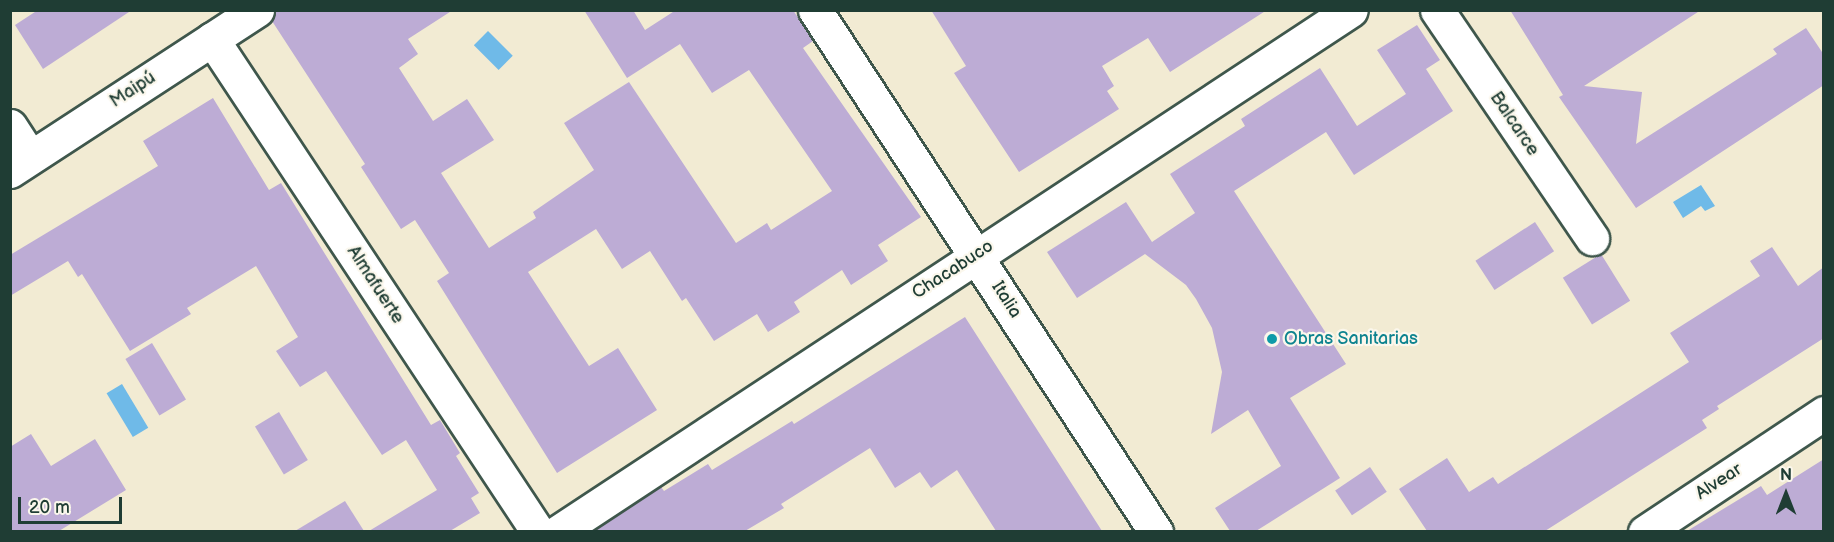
<!DOCTYPE html>
<html>
<head>
<meta charset="utf-8">
<style>
	body { margin:0 }
	#map { position:relative; width:1834px; height:542px; overflow:hidden; background:#f2ebd3; font-family:"Balsamiq Sans",sans-serif }
	div>[style] { position:absolute }
	.water>* { inset:0; background:#6fbae8; transform-origin:0 0 }
	.building>* { inset:0; background:#bdacd5; transform-origin:0 0 }
	.roads { filter:drop-shadow(2px 0 #3f574c) drop-shadow(-2px 0 #3f574c) drop-shadow(0 2px #3f574c) drop-shadow(0 -2px #3f574c) }
	.street>* { height:33px; margin:-16.5px; padding:0 16.5px; transform-origin:16.5px; border-radius:16.5px; background:#fff }
	.dots>* { width:16px; height:16px; translate:-50% -50%; box-sizing:border-box; border:3px solid #fbf7ec; border-radius:50% }
	span { translate:-50% -50%; white-space:nowrap; text-align:center; line-height:1.15; -webkit-text-stroke:4.5px #fbf7ec; paint-order:stroke }
	.street-label { font-size:18px; color:#1f3d34 }
	.culture-label { font-size:18px; color:#0d838f }
	.left { translate:0 -50%; text-align:left }
	.frame { position:absolute; inset:0; border:12px solid #1f3d34; pointer-events:none }
	.north { position:absolute; left:1756px; top:464px; width:60px; height:60px; -webkit-text-stroke:4px #fbf7ec; paint-order:stroke; rotate:0deg; font-size:16px; font-weight:700; line-height:24px; text-align:center; color:#1f3d34 }
	.north::after { content:''; display:block; margin:auto; width:21px; height:27px; background:#1f3d34; clip-path:polygon(50% 0,100% 100%,50% 72%,0 100%) }
	.scale { position:absolute; left:18px; top:497px; width:104px; height:27px; box-sizing:border-box; border:3px solid #1f3d34; border-top:0; padding-left:8px; font-size:18px; line-height:21px; white-space:nowrap; color:#1f3d34; -webkit-text-stroke:4px #fbf7ec; paint-order:stroke }
</style>
</head>
<body>
<div id="map">
	<div class="water">
		<i style="left:488px;top:31px;width:35px;height:20px;rotate:45deg"></i>
		<i style="clip-path:polygon(1701px 185px,1715px 206px,1705px 211px,1701px 206px,1683px 218px,1673px 202px)"></i>
		<i style="left:122px;top:384px;width:51px;height:18px;rotate:59deg"></i>
	</div>
	<div class="building">
		<i style="clip-path:polygon(38px 10px,132px 10px,43px 69px,15px 25px)"></i>
		<i style="clip-path:polygon(275px 10px,453px 10px,408px 39px,418px 54px,399px 68px,433px 121px,467px 99px,494px 140px,441px 173px,489px 248px,536px 218px,533px 212px,594px 170px,564px 123px,629px 82px,736px 243px,767px 223px,771px 230px,832px 191px,749px 70px,712px 93px,680px 44px,627px 78px,584px 10px,633px 10px,645px 30px,676px 10px,793px 10px,813px 41px,803px 48px,921px 217px,878px 245px,888px 261px,851px 285px,842px 270px,794px 302px,800px 312px,768px 332px,757px 314px,714px 341px,686px 298px,682px 301px,650px 251px,622px 269px,596px 229px,528px 272px,589px 366px,618px 348px,657px 410px,557px 473px,437px 281px,449px 273px,415px 220px,401px 229px,361px 167px,365px 164px,272px 21px)"></i>
		<i style="clip-path:polygon(931px 10px,1267px 10px,1170px 72px,1148px 38px,1102px 66px,1114px 86px,1107px 91px,1119px 109px,1019px 172px,954px 73px,966px 66px)"></i>
		<i style="clip-path:polygon(1510px 10px,1701px 10px,1584px 86px,1642px 92px,1636px 144px,1777px 54px,1773px 49px,1806px 28px,1824px 55px,1824px 85px,1636px 208px,1559px 97px,1563px 95px)"></i>
		<i style="clip-path:polygon(1417px 25px,1440px 60px,1426px 69px,1453px 111px,1354px 175px,1326px 132px,1234px 191px,1346px 364px,1290px 398px,1340px 478px,1256px 531px,1230px 531px,1215px 508px,1281px 466px,1248px 410px,1211px 434px,1222px 372px,1212px 328px,1196px 299px,1186px 285px,1145px 254px,1077px 298px,1047px 252px,1126px 202px,1152px 242px,1195px 213px,1170px 174px,1245px 126px,1241px 119px,1320px 68px,1357px 126px,1406px 94px,1377px 50px)"></i>
		<i style="clip-path:polygon(213px 98px,269px 190px,281px 183px,431px 425px,440px 420px,460px 453px,456px 456px,479px 493px,471px 498px,480px 513px,450px 531px,369px 531px,437px 490px,406px 440px,382px 455px,326px 371px,300px 387px,276px 351px,298px 337px,256px 266px,187px 308px,191px 314px,130px 351px,82px 274px,78px 277px,68px 261px,10px 296px,10px 255px,158px 166px,143px 141px)"></i>
		<i style="left:1535px;top:222px;width:35px;height:71px;rotate:57deg"></i>
		<i style="clip-path:polygon(1772px 247px,1798px 286px,1824px 267px,1824px 338px,1717px 406px,1719px 409px,1702px 420px,1707px 428px,1545px 531px,1427px 531px,1399px 489px,1447px 458px,1469px 492px,1493px 477px,1498px 484px,1689px 362px,1670px 333px,1760px 276px,1750px 261px)"></i>
		<i style="left:1601px;top:254px;width:55px;height:45px;rotate:58deg"></i>
		<i style="clip-path:polygon(965px 317px,1102px 531px,996px 531px,957px 470px,931px 488px,920px 472px,895px 488px,870px 448px,781px 504px,784px 508px,745px 531px,593px 531px,661px 487px,664px 491px,708px 464px,712px 470px,792px 421px,794px 424px)"></i>
		<i style="left:152px;top:343px;width:66px;height:31px;rotate:59deg"></i>
		<i style="left:279px;top:412px;width:56px;height:28px;rotate:59deg"></i>
		<i style="clip-path:polygon(31px 434px,51px 466px,95px 439px,126px 490px,59px 531px,10px 531px,10px 447px)"></i>
		<i style="clip-path:polygon(1824px 459px,1824px 531px,1687px 531px,1761px 486px,1767px 495px)"></i>
		<i style="left:1370px;top:467px;width:30px;height:42px;rotate:56deg"></i>
		<i style="clip-path:polygon(345px 501px,364px 531px,295px 531px)"></i>
	</div>
	<div class="roads">
		<div class="street">
			<i style="left:815px;top:10px;width:624px;rotate:56.85deg"></i>
			<i style="left:1437px;top:10px;width:276px;rotate:55.8deg"></i>
			<i style="left:212px;top:39px;width:591px;rotate:56.53deg"></i>
			<i style="left:10px;top:126px;width:37px;rotate:57deg"></i>
			<i style="left:10px;top:171px;width:295px;rotate:-33.1deg"></i>
			<i style="left:558px;top:532px;width:949px;rotate:-33.36deg"></i>
			<i style="left:1645px;top:532px;width:215px;rotate:-33.6deg"></i>
		</div>
	</div>
	<div class="dots">
		<i style="left:1272px;top:339px;background:#0f9aa8"></i>
	</div>
	<div class="street-label">
		<span style="left:133px;top:90px;rotate:-33deg">Maipú</span>
		<span style="left:1514px;top:124px;rotate:56deg">Balcarce</span>
		<span style="left:953px;top:270px;rotate:-33deg">Chacabuco</span>
		<span style="left:375px;top:285px;rotate:57deg">Almafuerte</span>
		<span style="left:1006px;top:300px;rotate:57deg">Italia</span>
		<span style="left:1719px;top:482px;rotate:-33deg">Alvear</span>
	</div>
	<div class="culture-label">
		<span class="left" style="left:1284px;top:339px">Obras Sanitarias</span>
	</div>
	<div class="frame"></div>
	<div class="north">N</div>
	<div class="scale">20 m</div>
</div>
</body>
</html>
